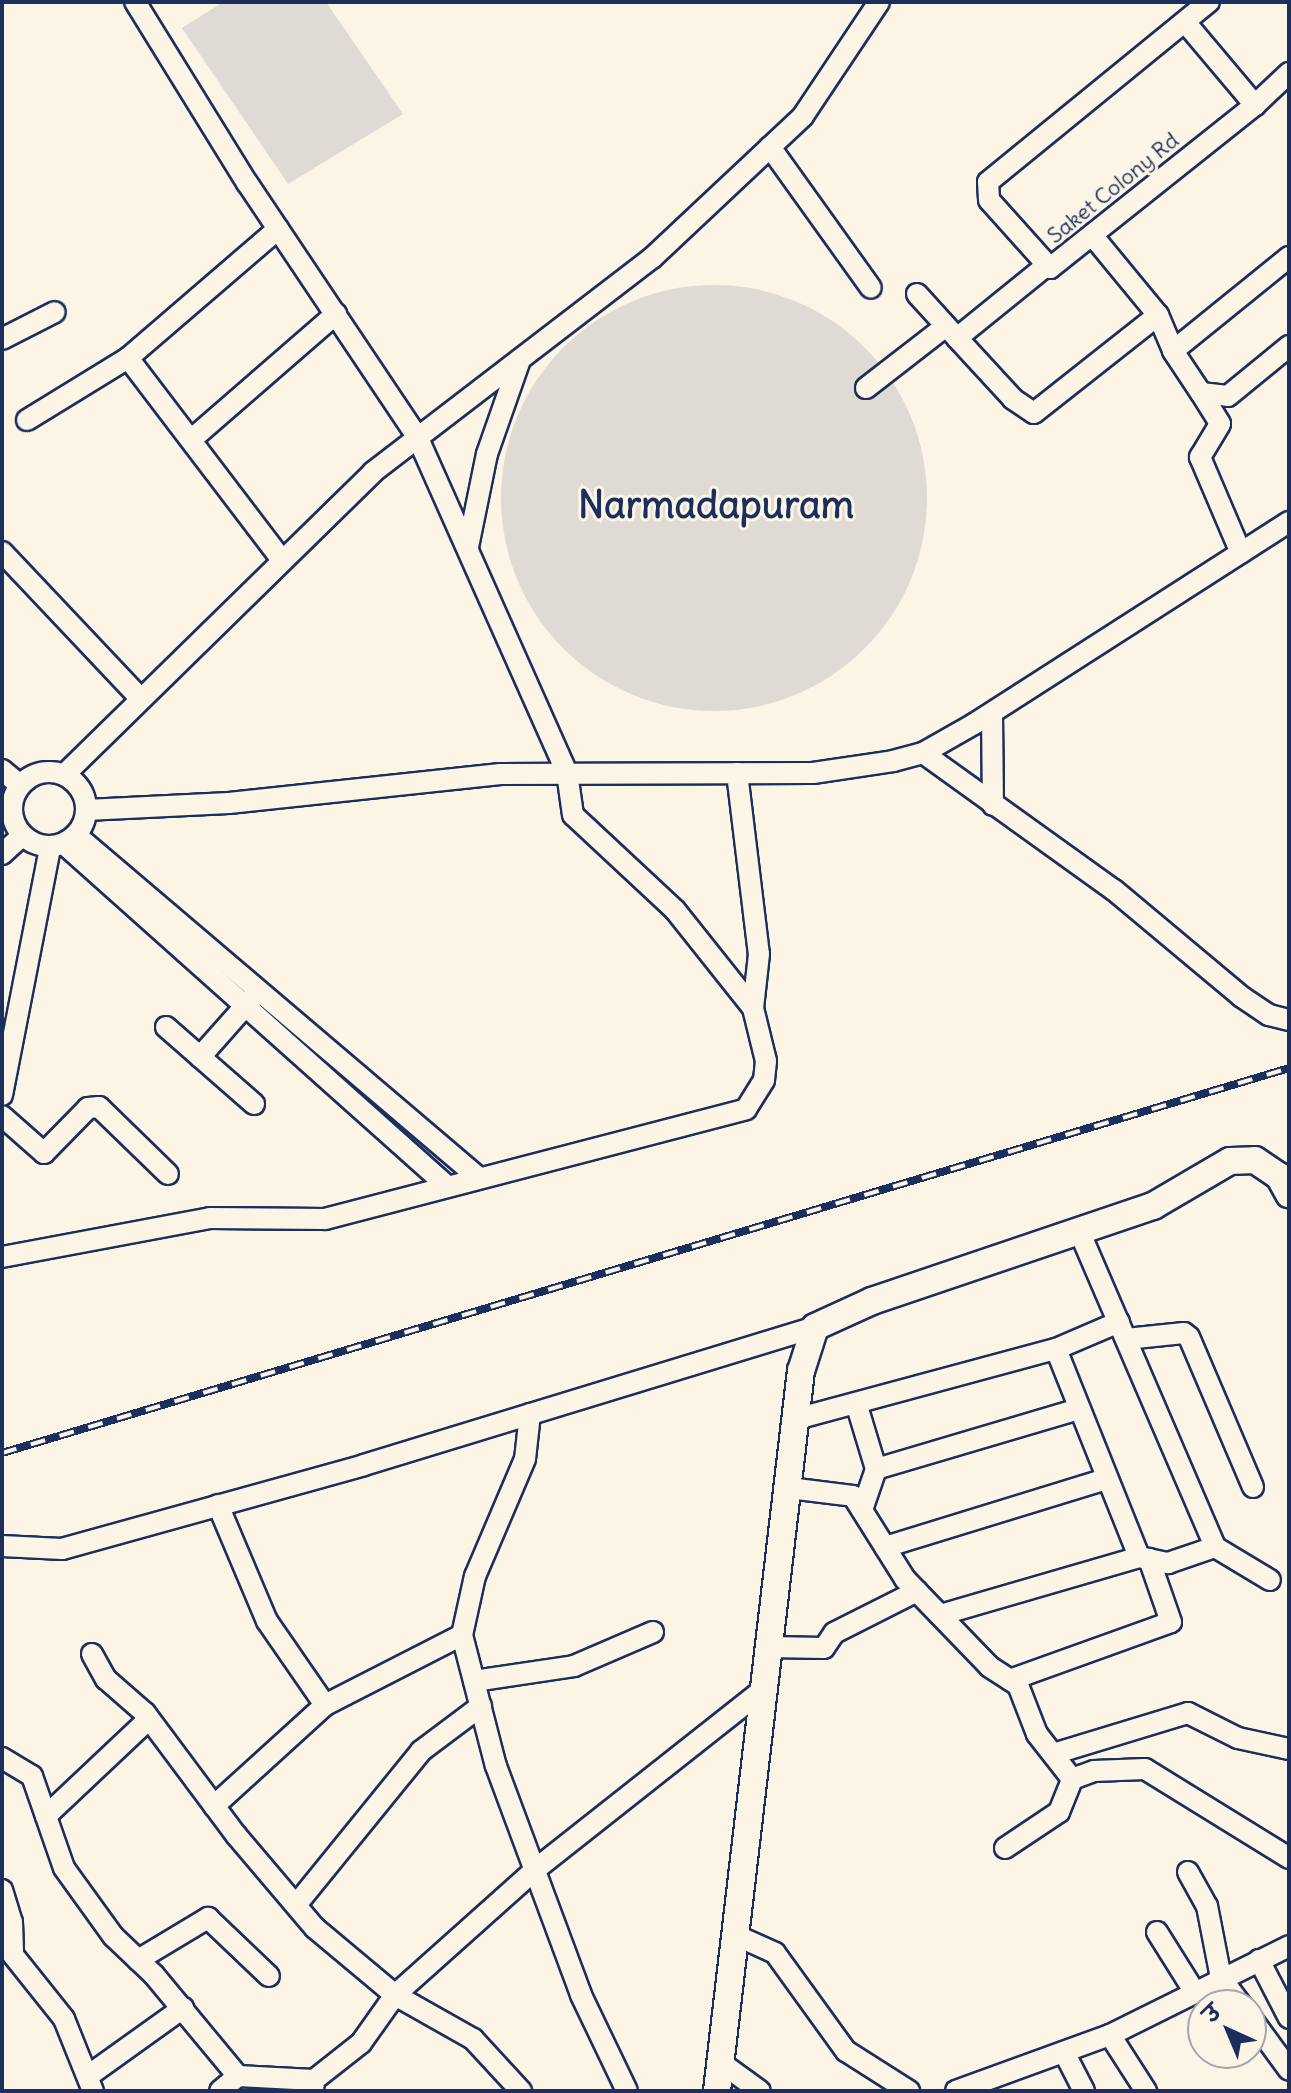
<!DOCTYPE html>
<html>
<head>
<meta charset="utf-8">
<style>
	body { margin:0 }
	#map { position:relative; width:1291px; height:2093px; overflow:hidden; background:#fcf5e5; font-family:Delius,"Playpen Sans Deva",sans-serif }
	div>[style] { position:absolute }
	.green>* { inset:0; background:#dfdbd4 }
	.round { border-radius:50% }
	.roads { filter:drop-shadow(2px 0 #1b2f5e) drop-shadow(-2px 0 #1b2f5e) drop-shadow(0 2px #1b2f5e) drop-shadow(0 -2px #1b2f5e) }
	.minor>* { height:20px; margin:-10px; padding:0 10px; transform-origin:10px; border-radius:10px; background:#fcf5e5 }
	.minor>.ring { margin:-10px; padding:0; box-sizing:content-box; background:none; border:20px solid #fcf5e5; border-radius:50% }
	.major>* { height:26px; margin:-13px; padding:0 13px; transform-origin:13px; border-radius:13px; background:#fcf5e5 }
	.rail>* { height:8px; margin-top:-4px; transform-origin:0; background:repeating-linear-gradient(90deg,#fcf5e5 0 15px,#1b2f5e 0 30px); box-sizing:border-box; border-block:2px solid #1b2f5e }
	span { translate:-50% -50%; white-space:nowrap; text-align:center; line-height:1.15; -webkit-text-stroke:6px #fcf5e5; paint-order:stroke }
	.street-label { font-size:22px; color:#1b2f5e }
	.town-label { font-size:38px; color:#1b2f5e; font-weight:700 }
	.frame { position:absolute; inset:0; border:4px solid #1b2f5e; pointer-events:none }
	.north { position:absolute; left:1187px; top:1989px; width:80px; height:80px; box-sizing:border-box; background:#fcf5e5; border:2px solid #a2a6af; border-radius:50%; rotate:316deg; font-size:22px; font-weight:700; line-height:32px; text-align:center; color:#1b2f5e }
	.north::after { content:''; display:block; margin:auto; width:28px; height:36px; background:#1b2f5e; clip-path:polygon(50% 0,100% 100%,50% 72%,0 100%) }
</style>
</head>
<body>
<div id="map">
	<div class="green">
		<i style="clip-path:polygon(223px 2px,326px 2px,403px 114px,288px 184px,182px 28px)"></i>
		<i class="round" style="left:501px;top:285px;width:426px;height:426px"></i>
	</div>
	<div class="roads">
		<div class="minor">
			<i style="left:1185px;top:22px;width:109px;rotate:49.9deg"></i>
			<i style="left:1255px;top:105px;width:262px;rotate:141.5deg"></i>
			<i style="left:1050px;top:268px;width:91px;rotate:-131.9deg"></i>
			<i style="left:989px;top:200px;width:18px;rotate:-93deg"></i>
			<i style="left:988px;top:182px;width:285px;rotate:-39.2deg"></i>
			<i style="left:1255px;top:105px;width:47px;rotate:-43.3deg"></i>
			<i style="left:770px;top:147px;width:173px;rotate:54.4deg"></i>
			<i style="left:1092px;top:235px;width:104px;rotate:50.5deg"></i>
			<i style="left:1158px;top:315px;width:39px;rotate:67deg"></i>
			<i style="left:1289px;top:257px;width:149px;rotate:141deg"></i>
			<i style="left:1173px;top:351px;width:50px;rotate:56.3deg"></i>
			<i style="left:1201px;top:393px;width:27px;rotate:6deg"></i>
			<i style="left:1228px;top:396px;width:79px;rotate:-39.3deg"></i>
			<i style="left:917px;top:294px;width:59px;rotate:47.7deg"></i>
			<i style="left:957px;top:338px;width:116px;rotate:-39deg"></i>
			<i style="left:957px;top:338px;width:83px;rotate:47.4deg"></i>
			<i style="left:1013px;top:399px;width:25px;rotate:34deg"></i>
			<i style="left:1034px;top:413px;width:158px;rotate:-38.3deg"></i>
			<i style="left:2px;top:339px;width:59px;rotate:-27deg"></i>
			<i style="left:128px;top:358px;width:254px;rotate:52.7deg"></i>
			<i style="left:866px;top:388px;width:101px;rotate:-37.8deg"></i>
			<i style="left:1201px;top:393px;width:36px;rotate:58deg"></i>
			<i style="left:1220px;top:424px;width:39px;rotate:121deg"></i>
			<i style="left:1200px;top:457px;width:104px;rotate:66.9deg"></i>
			<i style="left:27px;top:420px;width:119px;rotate:-31.5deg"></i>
			<i style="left:128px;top:358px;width:198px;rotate:-40.7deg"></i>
			<i style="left:192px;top:439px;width:191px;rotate:-41deg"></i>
			<i style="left:468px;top:547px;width:95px;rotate:-78.5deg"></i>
			<i style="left:487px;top:454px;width:100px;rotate:-70.7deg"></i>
			<i style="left:2px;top:552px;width:201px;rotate:46.6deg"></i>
			<i style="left:992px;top:713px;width:92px;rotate:89.4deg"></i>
			<i style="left:923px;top:753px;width:235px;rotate:35.7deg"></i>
			<i style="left:1114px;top:890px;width:167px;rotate:39.9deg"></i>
			<i style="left:1242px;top:997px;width:32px;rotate:34deg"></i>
			<i style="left:1269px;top:1015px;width:21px;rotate:14deg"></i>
			<i style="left:2px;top:770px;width:23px;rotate:40deg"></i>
			<i class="ring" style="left:12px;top:772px;width:54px;height:54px"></i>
			<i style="left:737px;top:773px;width:182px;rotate:83.1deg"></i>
			<i style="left:759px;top:954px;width:54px;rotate:96.3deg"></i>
			<i style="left:64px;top:775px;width:433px;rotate:-44.4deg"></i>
			<i style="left:373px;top:472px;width:352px;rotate:-37.5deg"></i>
			<i style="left:652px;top:258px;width:207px;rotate:-43.2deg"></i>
			<i style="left:803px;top:116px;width:137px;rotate:-56.3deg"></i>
			<i style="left:86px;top:810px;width:143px;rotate:-2.8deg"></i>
			<i style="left:229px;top:803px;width:273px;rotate:-6.1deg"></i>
			<i style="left:500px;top:774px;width:313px;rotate:-0.2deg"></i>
			<i style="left:813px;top:773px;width:81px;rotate:-8.5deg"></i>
			<i style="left:893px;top:761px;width:31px;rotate:-15deg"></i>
			<i style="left:923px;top:753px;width:59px;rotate:-29.6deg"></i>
			<i style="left:974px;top:724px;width:374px;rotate:-32.7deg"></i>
			<i style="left:76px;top:835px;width:529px;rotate:40.4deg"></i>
			<i style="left:64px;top:844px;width:513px;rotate:41.76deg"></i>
			<i style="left:2px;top:854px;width:27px;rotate:-42deg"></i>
			<i style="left:166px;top:1027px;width:117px;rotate:41.2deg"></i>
			<i style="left:200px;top:1057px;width:80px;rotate:-48.5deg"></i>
			<i style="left:2px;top:1095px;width:253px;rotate:-79deg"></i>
			<i style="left:2px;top:1116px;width:56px;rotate:41.4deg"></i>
			<i style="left:44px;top:1153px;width:63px;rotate:-45.6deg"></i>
			<i style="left:88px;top:1108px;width:11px;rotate:-5deg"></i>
			<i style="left:99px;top:1107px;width:96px;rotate:44.2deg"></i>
			<i style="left:1080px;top:1233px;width:342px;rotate:66.7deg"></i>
			<i style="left:1215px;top:1547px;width:64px;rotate:31deg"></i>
			<i style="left:2px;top:1257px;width:212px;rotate:-10.6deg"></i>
			<i style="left:210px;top:1218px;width:115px;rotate:0.5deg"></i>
			<i style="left:325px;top:1219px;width:435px;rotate:-14.6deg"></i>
			<i style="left:746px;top:1109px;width:34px;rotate:-58deg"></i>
			<i style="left:764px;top:1080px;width:19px;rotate:-84deg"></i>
			<i style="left:766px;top:1061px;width:55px;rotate:-103.8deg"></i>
			<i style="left:753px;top:1008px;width:125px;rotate:-128.5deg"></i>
			<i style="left:675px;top:910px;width:139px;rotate:-137deg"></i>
			<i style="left:573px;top:815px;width:42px;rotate:-98.1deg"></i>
			<i style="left:567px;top:773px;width:367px;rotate:-114deg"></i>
			<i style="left:418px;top:438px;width:307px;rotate:-123.8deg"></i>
			<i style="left:247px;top:183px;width:213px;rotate:-121.7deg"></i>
			<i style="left:1119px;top:1322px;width:69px;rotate:156.8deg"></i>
			<i style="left:1056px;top:1349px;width:224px;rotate:68.2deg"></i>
			<i style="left:1126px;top:1339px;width:58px;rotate:-5.9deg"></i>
			<i style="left:1184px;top:1333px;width:6px;rotate:39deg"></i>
			<i style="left:1189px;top:1337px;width:163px;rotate:66.9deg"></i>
			<i style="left:857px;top:1406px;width:66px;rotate:73.2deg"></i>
			<i style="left:530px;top:1414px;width:45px;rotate:96.3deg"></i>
			<i style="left:525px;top:1459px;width:127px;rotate:113.1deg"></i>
			<i style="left:475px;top:1576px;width:60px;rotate:102.4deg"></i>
			<i style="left:462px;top:1635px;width:135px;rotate:75.5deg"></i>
			<i style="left:496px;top:1766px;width:244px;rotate:69.6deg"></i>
			<i style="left:581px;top:1995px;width:106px;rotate:64.4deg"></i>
			<i style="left:796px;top:1419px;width:269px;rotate:-15.1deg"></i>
			<i style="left:789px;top:1488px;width:64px;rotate:7.1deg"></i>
			<i style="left:853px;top:1496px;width:98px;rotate:57.9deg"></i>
			<i style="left:905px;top:1579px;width:122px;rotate:46deg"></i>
			<i style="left:990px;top:1667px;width:33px;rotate:33deg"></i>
			<i style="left:1018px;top:1685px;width:53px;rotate:68.8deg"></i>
			<i style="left:1037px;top:1734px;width:57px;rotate:52.1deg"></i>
			<i style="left:1072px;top:1779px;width:23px;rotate:-20deg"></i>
			<i style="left:1094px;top:1771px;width:51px;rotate:-2.2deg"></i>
			<i style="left:1145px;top:1769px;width:169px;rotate:31.7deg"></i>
			<i style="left:218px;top:1505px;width:126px;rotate:67.1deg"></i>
			<i style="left:267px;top:1621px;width:102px;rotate:55.4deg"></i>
			<i style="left:862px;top:1510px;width:43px;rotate:-71.1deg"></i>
			<i style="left:876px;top:1469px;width:211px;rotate:-16.5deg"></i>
			<i style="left:2px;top:1546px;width:60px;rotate:2.9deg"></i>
			<i style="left:62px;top:1549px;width:313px;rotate:-15.5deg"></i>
			<i style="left:364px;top:1465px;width:472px;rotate:-17deg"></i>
			<i style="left:885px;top:1547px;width:231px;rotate:-17.1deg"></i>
			<i style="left:940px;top:1615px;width:207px;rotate:-16.2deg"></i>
			<i style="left:1139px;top:1557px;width:30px;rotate:12deg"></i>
			<i style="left:1168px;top:1563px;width:50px;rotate:-18.8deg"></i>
			<i style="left:768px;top:1647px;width:56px;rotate:1deg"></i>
			<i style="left:824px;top:1648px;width:18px;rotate:-56deg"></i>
			<i style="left:834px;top:1633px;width:93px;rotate:-26.8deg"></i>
			<i style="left:92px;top:1654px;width:29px;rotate:61deg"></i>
			<i style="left:106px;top:1679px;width:52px;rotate:41.1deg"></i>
			<i style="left:145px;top:1713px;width:152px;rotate:53.3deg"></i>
			<i style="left:236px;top:1835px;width:122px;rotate:49.7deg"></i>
			<i style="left:315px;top:1928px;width:104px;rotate:39.9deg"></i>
			<i style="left:395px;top:1995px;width:90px;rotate:29.4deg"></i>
			<i style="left:473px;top:2039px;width:71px;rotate:47.3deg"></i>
			<i style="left:1010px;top:1680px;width:171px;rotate:-19.8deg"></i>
			<i style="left:1171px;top:1622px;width:67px;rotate:-109.2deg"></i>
			<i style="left:474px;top:1681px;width:101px;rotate:-8.5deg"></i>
			<i style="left:574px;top:1666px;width:86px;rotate:-23.3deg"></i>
			<i style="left:1053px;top:1754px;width:141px;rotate:-16.9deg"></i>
			<i style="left:1188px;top:1713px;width:56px;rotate:26.6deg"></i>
			<i style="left:1238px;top:1738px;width:52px;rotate:12.2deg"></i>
			<i style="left:2px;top:1758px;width:35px;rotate:31deg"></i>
			<i style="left:32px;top:1776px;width:97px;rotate:70.8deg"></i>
			<i style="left:64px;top:1868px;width:84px;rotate:54.2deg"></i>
			<i style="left:113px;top:1936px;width:57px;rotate:43.6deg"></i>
			<i style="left:154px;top:1975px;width:131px;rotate:50.3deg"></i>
			<i style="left:238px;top:2076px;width:76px;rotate:3deg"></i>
			<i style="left:214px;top:1806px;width:150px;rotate:-42.3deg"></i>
			<i style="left:325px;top:1705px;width:154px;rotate:-27.1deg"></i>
			<i style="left:46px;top:1816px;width:141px;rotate:-43.3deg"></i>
			<i style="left:1005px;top:1848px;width:65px;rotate:-33.7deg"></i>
			<i style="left:1059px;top:1812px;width:35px;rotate:-68deg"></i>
			<i style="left:1188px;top:1872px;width:39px;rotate:61deg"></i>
			<i style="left:1207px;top:1906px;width:73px;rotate:79deg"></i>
			<i style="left:1221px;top:1978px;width:34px;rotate:53deg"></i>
			<i style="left:2px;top:1890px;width:34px;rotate:73deg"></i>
			<i style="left:12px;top:1922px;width:33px;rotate:88deg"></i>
			<i style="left:13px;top:1955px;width:82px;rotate:51.4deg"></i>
			<i style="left:64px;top:2019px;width:78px;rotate:68.1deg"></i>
			<i style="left:296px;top:1905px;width:198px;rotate:-50.9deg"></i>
			<i style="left:421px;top:1751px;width:75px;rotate:-36.9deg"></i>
			<i style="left:1157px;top:1932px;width:70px;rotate:57.9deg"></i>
			<i style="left:733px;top:1934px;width:46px;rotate:24.3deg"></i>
			<i style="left:775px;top:1953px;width:121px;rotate:54.1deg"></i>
			<i style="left:846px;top:2051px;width:75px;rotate:32.4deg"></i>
			<i style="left:138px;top:1960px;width:82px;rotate:-31deg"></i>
			<i style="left:208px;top:1918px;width:84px;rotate:43.6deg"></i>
			<i style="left:1259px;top:1960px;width:65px;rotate:62.7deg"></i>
			<i style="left:1251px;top:2018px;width:64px;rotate:53.8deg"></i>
			<i style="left:1110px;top:2035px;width:67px;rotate:57.3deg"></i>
			<i style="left:1064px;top:2052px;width:44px;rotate:62.9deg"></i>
			<i style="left:720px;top:2062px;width:49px;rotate:35.9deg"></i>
			<i style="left:88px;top:2076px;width:117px;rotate:-35.6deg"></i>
			<i style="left:220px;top:2091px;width:23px;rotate:-40deg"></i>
			<i style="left:313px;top:2091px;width:11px;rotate:-85deg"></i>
			<i style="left:314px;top:2080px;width:60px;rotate:-38.2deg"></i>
			<i style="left:361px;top:2043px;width:59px;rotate:-54.7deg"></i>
			<i style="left:395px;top:1995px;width:189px;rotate:-41.8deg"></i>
			<i style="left:536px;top:1869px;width:287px;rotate:-38.3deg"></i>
			<i style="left:956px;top:2091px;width:164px;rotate:-20deg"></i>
			<i style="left:1110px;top:2035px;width:200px;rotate:-26.4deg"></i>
		</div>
		<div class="major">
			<i style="left:717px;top:2091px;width:725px;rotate:-83.35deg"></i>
			<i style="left:801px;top:1371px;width:46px;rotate:-72.3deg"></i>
			<i style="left:815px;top:1327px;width:63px;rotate:-24.5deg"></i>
			<i style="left:872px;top:1301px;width:297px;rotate:-18.7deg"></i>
			<i style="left:1153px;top:1206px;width:89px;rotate:-30.3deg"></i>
			<i style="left:1230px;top:1161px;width:25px;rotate:-2deg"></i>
			<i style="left:1255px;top:1160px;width:29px;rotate:34deg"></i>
			<i style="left:1279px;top:1176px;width:21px;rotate:61deg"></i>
		</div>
	</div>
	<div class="rail">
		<i style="left:2px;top:1453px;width:1343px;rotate:-16.65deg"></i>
	</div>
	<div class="street-label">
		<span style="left:1113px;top:188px;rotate:-39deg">Saket Colony Rd</span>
	</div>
	<div class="town-label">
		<span style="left:716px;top:505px">Narmadapuram</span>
	</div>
	<div class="frame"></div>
	<div class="north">उ</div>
</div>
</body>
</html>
